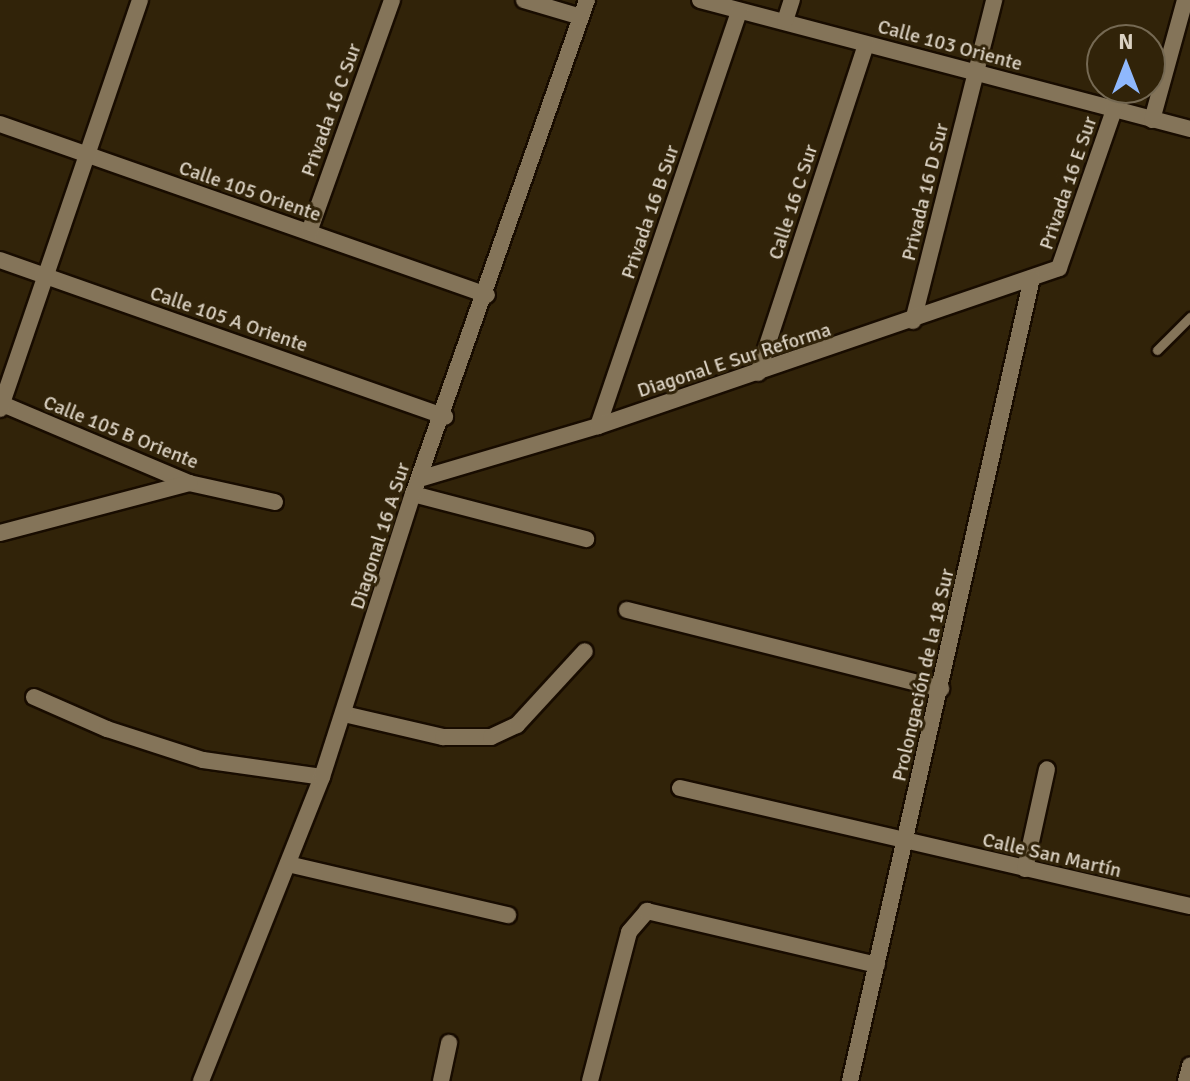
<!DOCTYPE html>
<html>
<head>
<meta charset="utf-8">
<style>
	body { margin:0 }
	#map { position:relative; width:1190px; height:1081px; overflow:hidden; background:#312309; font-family:Signika,sans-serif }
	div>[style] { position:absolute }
	.roads { filter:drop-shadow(2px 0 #180c00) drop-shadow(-2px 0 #180c00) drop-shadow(0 2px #180c00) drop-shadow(0 -2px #180c00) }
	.lane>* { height:9px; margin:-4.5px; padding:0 4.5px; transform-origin:4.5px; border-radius:4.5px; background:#847459 }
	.street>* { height:16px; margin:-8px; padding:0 8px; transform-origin:8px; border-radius:8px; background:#847459 }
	span { translate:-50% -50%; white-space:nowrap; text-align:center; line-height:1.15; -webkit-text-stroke:6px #312309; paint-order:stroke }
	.street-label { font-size:20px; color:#dad1c2 }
	.north { position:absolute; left:1086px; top:24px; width:80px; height:80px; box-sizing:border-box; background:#312309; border:2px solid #756953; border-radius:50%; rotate:0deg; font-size:22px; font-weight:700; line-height:32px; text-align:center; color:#dad1c2 }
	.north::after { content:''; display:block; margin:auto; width:28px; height:36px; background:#8fb8fd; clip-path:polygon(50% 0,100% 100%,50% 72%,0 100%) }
</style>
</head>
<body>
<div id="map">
	<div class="roads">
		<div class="lane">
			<i style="left:1157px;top:350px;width:47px;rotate:-45deg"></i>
		</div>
		<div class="street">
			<i style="left:524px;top:0;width:59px;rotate:16.6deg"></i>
			<i style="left:700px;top:0;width:507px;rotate:14.75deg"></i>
			<i style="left:785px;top:21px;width:22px;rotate:-72deg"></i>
			<i style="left:1152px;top:120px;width:124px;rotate:-74.6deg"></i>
			<i style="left:0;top:124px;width:516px;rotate:19.35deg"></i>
			<i style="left:309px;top:232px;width:246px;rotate:-70.3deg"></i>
			<i style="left:0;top:260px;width:472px;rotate:19.4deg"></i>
			<i style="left:913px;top:321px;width:331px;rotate:-75.8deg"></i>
			<i style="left:758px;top:373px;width:346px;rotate:-71.8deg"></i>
			<i style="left:0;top:403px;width:205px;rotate:22.9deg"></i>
			<i style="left:189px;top:483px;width:88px;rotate:12.5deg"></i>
			<i style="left:0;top:409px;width:432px;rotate:-71.1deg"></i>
			<i style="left:598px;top:426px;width:438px;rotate:-71.2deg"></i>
			<i style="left:419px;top:479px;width:187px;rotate:-16.5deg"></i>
			<i style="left:598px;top:426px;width:487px;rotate:-18.9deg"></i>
			<i style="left:1059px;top:268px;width:167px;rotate:-70.8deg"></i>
			<i style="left:413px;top:494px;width:179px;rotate:14.6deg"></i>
			<i style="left:0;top:533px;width:196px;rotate:-14.8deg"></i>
			<i style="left:627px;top:610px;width:324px;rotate:14.1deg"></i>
			<i style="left:34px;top:697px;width:80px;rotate:23.7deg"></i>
			<i style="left:107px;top:729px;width:101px;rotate:17.9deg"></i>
			<i style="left:203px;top:760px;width:120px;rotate:8.1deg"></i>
			<i style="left:344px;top:714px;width:102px;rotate:13.1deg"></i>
			<i style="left:443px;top:737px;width:48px"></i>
			<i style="left:491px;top:737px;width:29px;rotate:-25deg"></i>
			<i style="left:517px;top:725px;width:100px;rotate:-47.4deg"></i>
			<i style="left:680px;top:788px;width:523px;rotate:13.03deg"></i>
			<i style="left:288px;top:864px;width:226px;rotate:13.1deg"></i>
			<i style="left:1025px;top:869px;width:102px;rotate:-77.6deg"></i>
			<i style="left:201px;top:1081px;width:327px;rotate:-68.3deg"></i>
			<i style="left:322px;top:777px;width:297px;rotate:-72.2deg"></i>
			<i style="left:413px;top:494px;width:524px;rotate:-70.6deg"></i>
			<i style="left:441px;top:1081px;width:39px;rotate:-78deg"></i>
			<i style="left:590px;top:1081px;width:154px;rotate:-75.3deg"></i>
			<i style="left:629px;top:932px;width:28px;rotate:-49deg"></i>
			<i style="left:647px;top:911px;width:236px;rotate:13.2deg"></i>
			<i style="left:850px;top:1081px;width:823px;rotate:-77.23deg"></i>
			<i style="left:1186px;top:1081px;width:16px;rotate:-75deg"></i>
		</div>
	</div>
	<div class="street-label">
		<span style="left:950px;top:45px;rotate:15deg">Calle 103 Oriente</span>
		<span style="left:331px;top:110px;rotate:-70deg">Privada 16 C Sur</span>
		<span style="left:1068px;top:183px;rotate:-71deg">Privada 16 E Sur</span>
		<span style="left:250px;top:191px;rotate:19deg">Calle 105 Oriente</span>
		<span style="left:925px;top:192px;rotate:-76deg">Privada 16 D Sur</span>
		<span style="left:793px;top:202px;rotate:-72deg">Calle 16 C Sur</span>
		<span style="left:650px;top:212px;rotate:-71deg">Privada 16 B Sur</span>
		<span style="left:229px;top:319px;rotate:19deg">Calle 105 A Oriente</span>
		<span style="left:734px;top:360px;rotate:-18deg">Diagonal E Sur Reforma</span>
		<span style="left:121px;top:432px;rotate:22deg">Calle 105 B Oriente</span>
		<span style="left:380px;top:536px;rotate:-72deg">Diagonal 16 A Sur</span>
		<span style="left:923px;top:675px;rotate:-77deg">Prolongación de la 18 Sur</span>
		<span style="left:1052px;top:855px;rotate:13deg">Calle San Martín</span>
	</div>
	<div class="north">N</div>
</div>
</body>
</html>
